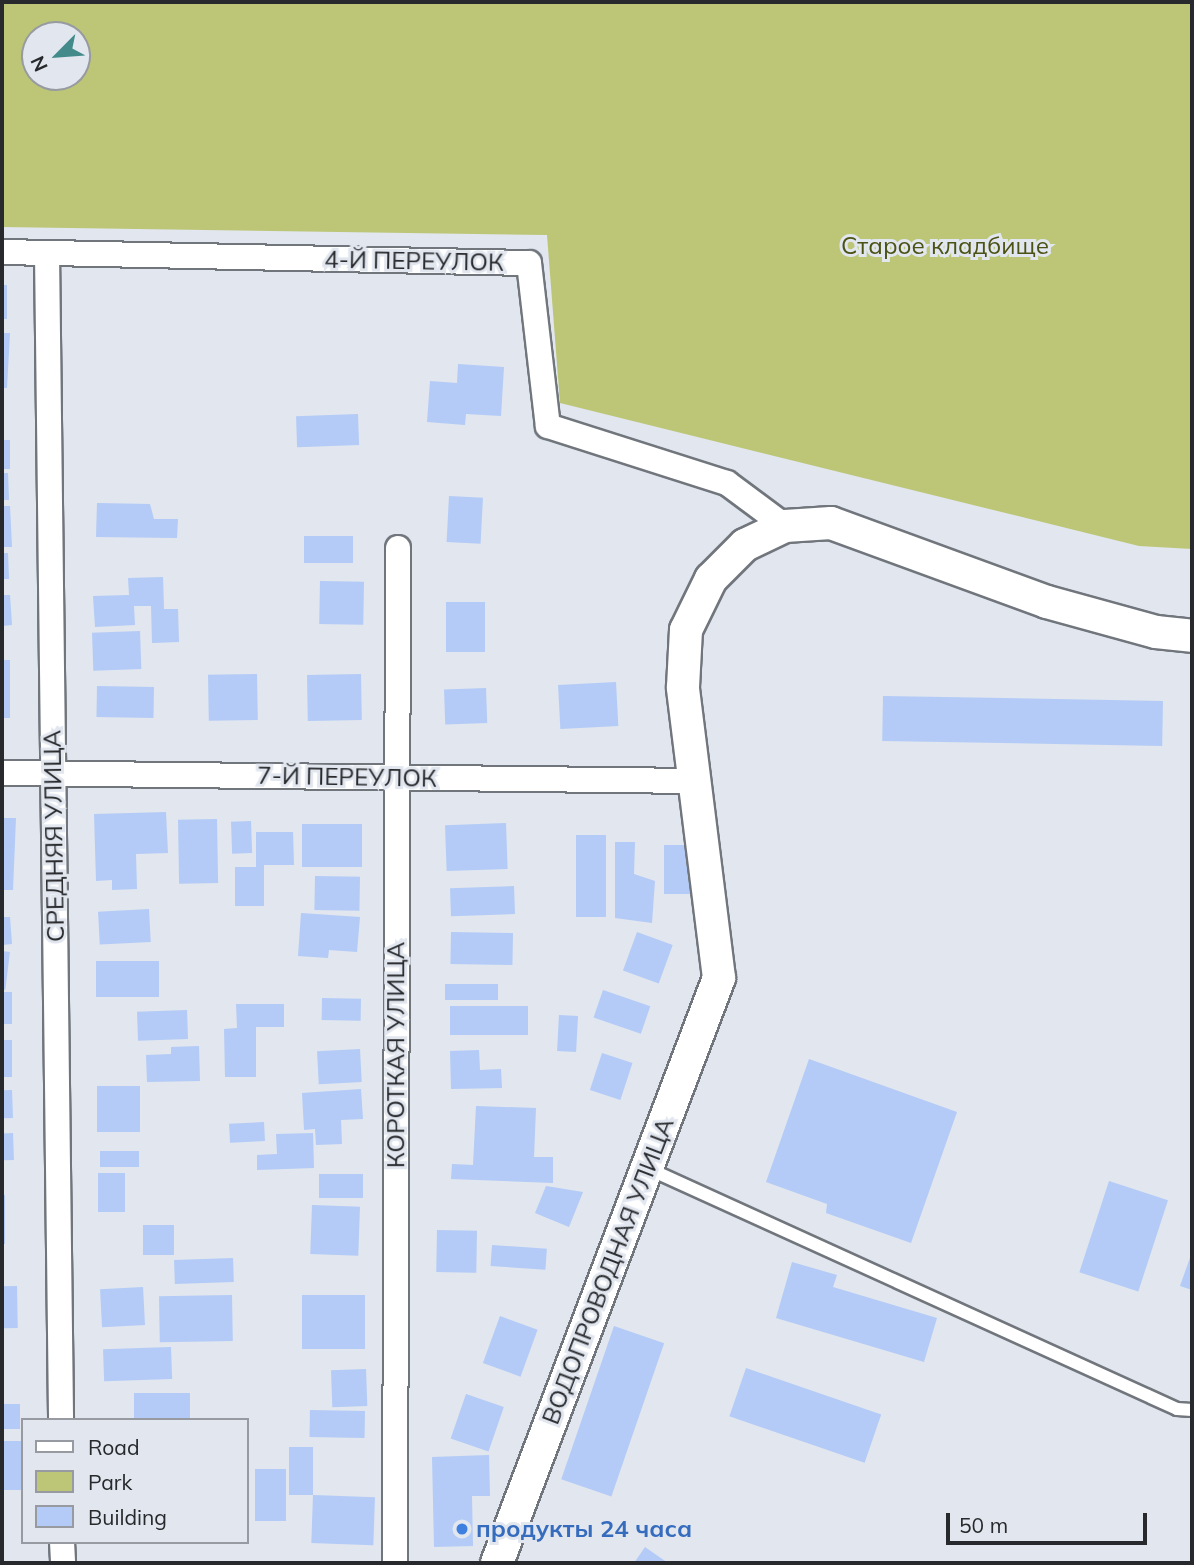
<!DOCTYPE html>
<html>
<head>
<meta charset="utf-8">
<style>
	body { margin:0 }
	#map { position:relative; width:1194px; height:1565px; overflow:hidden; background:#e1e6ef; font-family:Mulish,sans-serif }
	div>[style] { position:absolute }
	.green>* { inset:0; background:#bcc676 }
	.building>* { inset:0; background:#b3cbf6; transform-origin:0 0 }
	.roads { filter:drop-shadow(2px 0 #71767d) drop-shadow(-2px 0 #71767d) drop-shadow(0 2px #71767d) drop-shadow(0 -2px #71767d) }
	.service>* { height:12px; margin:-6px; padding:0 6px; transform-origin:6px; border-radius:6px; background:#fff }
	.minor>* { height:24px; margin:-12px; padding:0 12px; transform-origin:12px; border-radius:12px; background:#fff }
	.tertiary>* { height:32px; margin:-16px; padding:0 16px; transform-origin:16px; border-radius:16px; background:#fff }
	.dots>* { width:19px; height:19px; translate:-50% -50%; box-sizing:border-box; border:4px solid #e1e6ef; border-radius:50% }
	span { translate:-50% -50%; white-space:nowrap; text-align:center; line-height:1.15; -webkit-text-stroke:6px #e1e6ef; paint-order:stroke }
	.park-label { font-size:24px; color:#4c5213 }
	.street-label { font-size:24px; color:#27292c }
	.shop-label { font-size:24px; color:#366cbe; font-weight:700 }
	.left { translate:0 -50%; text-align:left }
	.frame { position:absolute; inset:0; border:4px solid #27292c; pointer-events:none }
	.legend { position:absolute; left:21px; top:1418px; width:228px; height:126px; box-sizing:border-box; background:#e1e6ef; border:2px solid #979aa1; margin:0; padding:9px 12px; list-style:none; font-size:21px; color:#27292c }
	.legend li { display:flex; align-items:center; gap:14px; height:35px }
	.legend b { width:35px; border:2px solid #979aa1 }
	.north { position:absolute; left:21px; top:21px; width:70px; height:70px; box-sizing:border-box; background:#e1e6ef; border:2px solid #979aa1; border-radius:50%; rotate:245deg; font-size:19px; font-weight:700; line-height:28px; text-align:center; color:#27292c }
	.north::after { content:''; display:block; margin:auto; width:24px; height:32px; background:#438b8b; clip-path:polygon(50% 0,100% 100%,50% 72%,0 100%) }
	.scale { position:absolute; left:946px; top:1513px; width:201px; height:32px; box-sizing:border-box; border:4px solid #27292c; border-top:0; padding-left:9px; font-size:21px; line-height:24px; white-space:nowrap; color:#27292c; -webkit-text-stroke:5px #e1e6ef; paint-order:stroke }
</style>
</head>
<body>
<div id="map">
	<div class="green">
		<i style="clip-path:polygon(evenodd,2px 2px,1192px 2px,1192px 549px,1139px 546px,560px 403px,547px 235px,2px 227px,2px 2px,35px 35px,77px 35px,77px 77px,35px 77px,35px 35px)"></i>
	</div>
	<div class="building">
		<i style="left:2px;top:285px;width:5px;height:34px"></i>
		<i style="clip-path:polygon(2px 333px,10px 333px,7px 388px,2px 388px)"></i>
		<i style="clip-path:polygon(458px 364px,504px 367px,501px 416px,466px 414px,465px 425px,427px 422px,430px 381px,457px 383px)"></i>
		<i style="left:358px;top:414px;width:31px;height:62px;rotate:88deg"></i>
		<i style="left:10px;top:440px;width:29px;height:8px;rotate:90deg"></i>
		<i style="clip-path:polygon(2px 473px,8px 473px,9px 500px,2px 500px)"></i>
		<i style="left:449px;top:496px;width:34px;height:46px;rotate:3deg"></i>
		<i style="clip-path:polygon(97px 503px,150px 504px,154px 519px,178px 519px,177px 538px,96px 537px)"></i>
		<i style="clip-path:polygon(2px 506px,10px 506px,12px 547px,2px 547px)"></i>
		<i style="left:304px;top:536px;width:49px;height:27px"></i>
		<i style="clip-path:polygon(2px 553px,8px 553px,9px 579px,2px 579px)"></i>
		<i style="clip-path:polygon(163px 577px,164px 609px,178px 609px,179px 642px,152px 643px,151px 606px,134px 606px,135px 625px,95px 627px,93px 596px,129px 595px,128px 578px)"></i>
		<i style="left:320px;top:581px;width:44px;height:43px;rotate:1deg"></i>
		<i style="clip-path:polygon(2px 595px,10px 595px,12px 625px,2px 626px)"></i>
		<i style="left:446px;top:602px;width:39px;height:50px"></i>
		<i style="left:140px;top:631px;width:38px;height:48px;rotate:88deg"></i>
		<i style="left:2px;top:660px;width:8px;height:58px"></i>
		<i style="left:257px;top:674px;width:46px;height:49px;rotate:89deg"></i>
		<i style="left:361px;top:674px;width:46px;height:54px;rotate:89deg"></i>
		<i style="left:616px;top:682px;width:44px;height:58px;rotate:87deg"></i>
		<i style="left:97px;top:686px;width:57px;height:31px;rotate:1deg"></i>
		<i style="left:486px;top:688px;width:35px;height:42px;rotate:88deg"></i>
		<i style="left:883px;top:696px;width:280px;height:45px;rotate:1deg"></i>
		<i style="clip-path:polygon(166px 812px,168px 853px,136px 854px,137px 889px,112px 890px,112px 880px,96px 881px,94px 814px)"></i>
		<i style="clip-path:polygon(2px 818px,16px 818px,13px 890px,2px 890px)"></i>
		<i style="left:217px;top:819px;width:64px;height:39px;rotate:89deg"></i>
		<i style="left:251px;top:821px;width:32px;height:20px;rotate:88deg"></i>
		<i style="left:506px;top:823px;width:46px;height:61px;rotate:88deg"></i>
		<i style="left:302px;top:824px;width:60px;height:43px"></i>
		<i style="clip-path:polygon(256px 832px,293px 832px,294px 865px,264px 865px,264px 906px,235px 906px,235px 867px,256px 867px)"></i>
		<i style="left:576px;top:835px;width:30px;height:82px"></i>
		<i style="clip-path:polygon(615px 842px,635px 842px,634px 874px,655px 881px,652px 923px,615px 918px)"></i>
		<i style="left:664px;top:845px;width:32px;height:49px"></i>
		<i style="left:315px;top:876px;width:45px;height:34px;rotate:1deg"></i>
		<i style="left:514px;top:886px;width:28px;height:64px;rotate:88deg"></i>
		<i style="left:149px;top:909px;width:33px;height:51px;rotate:87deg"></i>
		<i style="clip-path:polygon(301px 913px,360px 917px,357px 952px,329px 950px,328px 958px,298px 956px)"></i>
		<i style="clip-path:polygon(2px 917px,10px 917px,12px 944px,2px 945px)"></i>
		<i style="left:451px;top:932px;width:62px;height:32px;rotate:1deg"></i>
		<i style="left:637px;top:932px;width:38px;height:41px;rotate:20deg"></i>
		<i style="left:2px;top:951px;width:8px;height:38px;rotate:7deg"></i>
		<i style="left:96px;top:961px;width:63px;height:36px"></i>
		<i style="left:498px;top:984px;width:16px;height:53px;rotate:90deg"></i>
		<i style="left:603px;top:990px;width:50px;height:29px;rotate:19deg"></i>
		<i style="left:2px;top:992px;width:10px;height:32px"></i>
		<i style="left:322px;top:998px;width:39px;height:22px;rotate:1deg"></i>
		<i style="clip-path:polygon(236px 1004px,284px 1004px,284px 1027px,256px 1027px,256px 1077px,225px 1077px,224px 1029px,237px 1028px)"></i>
		<i style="left:450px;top:1006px;width:78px;height:29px"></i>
		<i style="left:187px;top:1010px;width:29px;height:50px;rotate:88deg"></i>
		<i style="left:559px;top:1015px;width:19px;height:36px;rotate:3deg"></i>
		<i style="left:2px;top:1040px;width:10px;height:37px"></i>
		<i style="clip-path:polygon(199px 1046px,200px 1081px,147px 1082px,146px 1055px,171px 1054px,171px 1047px)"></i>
		<i style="left:360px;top:1049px;width:33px;height:43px;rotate:87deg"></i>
		<i style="clip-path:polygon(479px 1050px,480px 1070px,501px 1069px,502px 1088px,451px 1089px,450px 1051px)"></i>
		<i style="left:602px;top:1053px;width:32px;height:39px;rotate:18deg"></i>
		<i style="clip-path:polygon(809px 1059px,957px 1112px,911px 1243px,826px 1213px,827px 1204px,766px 1182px)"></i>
		<i style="left:97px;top:1086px;width:43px;height:46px"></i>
		<i style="clip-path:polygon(361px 1089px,363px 1119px,341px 1120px,342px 1144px,316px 1145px,315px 1129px,304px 1130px,302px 1093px)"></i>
		<i style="left:12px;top:1090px;width:28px;height:10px;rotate:88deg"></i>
		<i style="clip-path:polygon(476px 1106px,536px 1108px,534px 1157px,553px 1157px,553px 1183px,451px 1179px,452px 1164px,473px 1165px)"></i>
		<i style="left:264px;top:1122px;width:19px;height:35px;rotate:87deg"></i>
		<i style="left:13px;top:1133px;width:27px;height:11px;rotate:88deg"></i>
		<i style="clip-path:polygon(313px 1133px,314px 1168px,257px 1170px,257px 1155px,277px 1154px,276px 1134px)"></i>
		<i style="left:100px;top:1151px;width:39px;height:16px"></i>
		<i style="left:98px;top:1173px;width:27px;height:39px"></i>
		<i style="left:363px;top:1174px;width:24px;height:44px;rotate:90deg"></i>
		<i style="left:1109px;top:1181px;width:62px;height:96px;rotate:18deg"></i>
		<i style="clip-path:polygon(546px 1186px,583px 1192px,569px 1227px,535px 1213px)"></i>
		<i style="left:2px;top:1195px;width:3px;height:49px"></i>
		<i style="left:312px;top:1205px;width:48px;height:49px;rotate:2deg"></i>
		<i style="left:143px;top:1225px;width:31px;height:30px"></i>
		<i style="left:437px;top:1230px;width:40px;height:42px;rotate:1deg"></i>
		<i style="left:492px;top:1245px;width:55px;height:21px;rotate:4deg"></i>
		<i style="clip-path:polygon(1192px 1252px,1192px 1290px,1180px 1286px)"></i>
		<i style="left:233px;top:1258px;width:24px;height:59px;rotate:88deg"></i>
		<i style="clip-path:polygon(792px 1262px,837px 1275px,833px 1287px,937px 1318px,924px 1362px,776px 1318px)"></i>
		<i style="left:17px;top:1286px;width:42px;height:15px;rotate:89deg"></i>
		<i style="left:143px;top:1287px;width:38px;height:43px;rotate:87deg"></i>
		<i style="left:232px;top:1295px;width:46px;height:73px;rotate:89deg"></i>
		<i style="left:302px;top:1295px;width:63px;height:54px"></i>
		<i style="left:500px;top:1316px;width:40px;height:50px;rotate:20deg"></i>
		<i style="left:614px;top:1326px;width:53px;height:162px;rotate:19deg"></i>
		<i style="left:171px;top:1347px;width:32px;height:68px;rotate:88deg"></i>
		<i style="left:746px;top:1368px;width:143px;height:51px;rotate:19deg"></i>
		<i style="left:366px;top:1369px;width:37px;height:35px;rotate:88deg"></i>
		<i style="left:190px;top:1393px;width:27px;height:56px;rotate:90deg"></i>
		<i style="left:466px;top:1394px;width:40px;height:47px;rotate:19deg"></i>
		<i style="left:2px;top:1404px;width:18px;height:25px"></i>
		<i style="left:310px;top:1410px;width:55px;height:27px;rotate:1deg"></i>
		<i style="left:2px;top:1441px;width:20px;height:49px"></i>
		<i style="left:289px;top:1447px;width:24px;height:48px"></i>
		<i style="clip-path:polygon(489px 1455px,490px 1496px,472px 1496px,473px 1546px,434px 1547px,432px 1457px)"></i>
		<i style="left:255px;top:1469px;width:31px;height:52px"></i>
		<i style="left:313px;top:1495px;width:62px;height:48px;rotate:2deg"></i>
		<i style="clip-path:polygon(645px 1547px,668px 1563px,634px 1563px)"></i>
	</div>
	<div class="roads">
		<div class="service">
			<i style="left:647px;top:1168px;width:582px;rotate:24.45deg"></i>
			<i style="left:1177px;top:1409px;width:15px;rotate:4deg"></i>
		</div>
		<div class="minor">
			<i style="left:2px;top:252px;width:527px;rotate:1.2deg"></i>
			<i style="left:529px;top:263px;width:164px;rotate:83.4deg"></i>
			<i style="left:548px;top:426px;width:188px;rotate:17.7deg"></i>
			<i style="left:727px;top:483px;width:72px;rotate:36.6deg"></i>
			<i style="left:47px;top:253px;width:1167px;rotate:89.31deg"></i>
			<i style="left:2px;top:773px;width:691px;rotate:0.66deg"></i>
			<i style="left:62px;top:1542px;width:21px;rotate:87deg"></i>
			<i style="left:395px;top:1563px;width:1015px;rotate:-89.83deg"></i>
		</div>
		<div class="tertiary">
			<i style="left:497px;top:1563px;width:626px;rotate:-69.22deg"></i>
			<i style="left:719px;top:978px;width:293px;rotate:-97.1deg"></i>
			<i style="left:683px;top:687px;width:57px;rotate:-87deg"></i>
			<i style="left:686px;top:630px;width:57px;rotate:-63.9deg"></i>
			<i style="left:711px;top:579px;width:48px;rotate:-45deg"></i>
			<i style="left:745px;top:545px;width:44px;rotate:-25.4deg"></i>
			<i style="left:785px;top:526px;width:46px;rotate:-3.7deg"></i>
			<i style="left:831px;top:523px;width:230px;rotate:20.1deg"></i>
			<i style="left:1047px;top:602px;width:113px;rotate:15.4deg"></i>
			<i style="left:1156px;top:632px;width:36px;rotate:6deg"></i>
		</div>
	</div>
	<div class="dots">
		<i style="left:462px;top:1529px;background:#3f7fe0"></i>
	</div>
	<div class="park-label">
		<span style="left:945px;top:246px">Старое кладбище</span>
	</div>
	<div class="street-label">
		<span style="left:414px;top:261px;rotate:1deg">4-Й ПЕРЕУЛОК</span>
		<span style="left:347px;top:777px;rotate:1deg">7-Й ПЕРЕУЛОК</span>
		<span style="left:54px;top:836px;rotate:-91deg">СРЕДНЯЯ УЛИЦА</span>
		<span style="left:396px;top:1055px;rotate:-90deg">КОРОТКАЯ УЛИЦА</span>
		<span style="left:608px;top:1271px;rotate:-69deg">ВОДОПРОВОДНАЯ УЛИЦА</span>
	</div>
	<div class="shop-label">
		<span class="left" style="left:476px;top:1529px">продукты 24 часа</span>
	</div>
	<div class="frame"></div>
	<ul class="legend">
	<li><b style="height:9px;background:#fff"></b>Road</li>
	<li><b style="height:19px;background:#bcc676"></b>Park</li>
	<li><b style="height:19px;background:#b3cbf6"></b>Building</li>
	</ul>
	<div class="north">N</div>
	<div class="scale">50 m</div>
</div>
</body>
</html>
